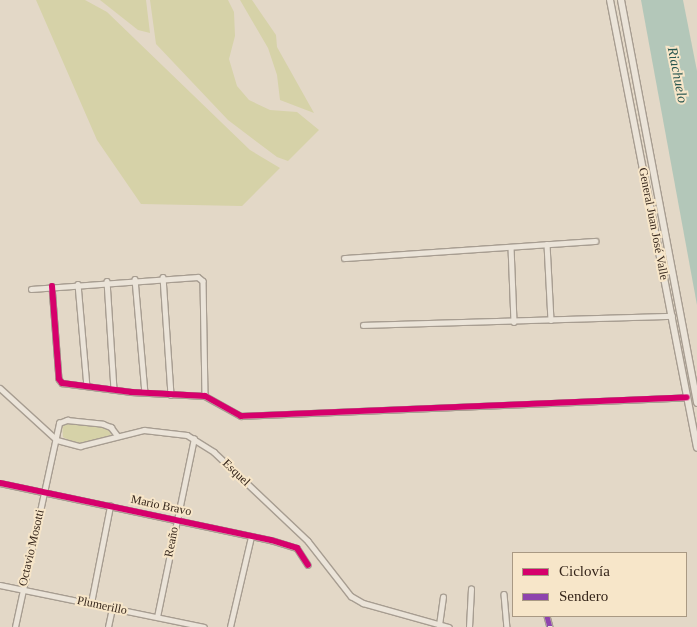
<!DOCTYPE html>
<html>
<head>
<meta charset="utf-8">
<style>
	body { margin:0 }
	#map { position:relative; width:697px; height:627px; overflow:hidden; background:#e3d8c7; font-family:Georgia,serif }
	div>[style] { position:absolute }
	.green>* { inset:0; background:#d6d2a8 }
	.water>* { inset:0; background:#b3c7b9 }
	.roads { filter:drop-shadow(1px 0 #a79d91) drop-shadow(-1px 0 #a79d91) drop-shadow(0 1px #a79d91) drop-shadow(0 -1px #a79d91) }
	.street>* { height:4.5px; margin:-2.25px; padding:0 2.25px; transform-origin:2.25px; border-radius:2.25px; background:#ebe4d9 }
	.secondary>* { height:6px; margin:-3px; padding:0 3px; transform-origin:3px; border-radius:3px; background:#ebe4d9 }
	.quiet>* { height:5px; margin-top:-2.5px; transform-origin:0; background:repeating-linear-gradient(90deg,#8e44ad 0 10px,transparent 0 15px) }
	.cycleway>* { height:6px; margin:-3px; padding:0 3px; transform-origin:3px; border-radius:3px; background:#d6006c }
	span { translate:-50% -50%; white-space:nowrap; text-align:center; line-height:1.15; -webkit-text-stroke:4px #f7e6c9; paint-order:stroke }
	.street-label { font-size:12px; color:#35251a }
	.water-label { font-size:14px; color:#28564f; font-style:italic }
	.legend { position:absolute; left:512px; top:552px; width:175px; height:65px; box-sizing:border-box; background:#f7e6c9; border:1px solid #a99983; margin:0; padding:6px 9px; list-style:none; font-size:15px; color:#35251a }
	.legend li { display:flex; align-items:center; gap:10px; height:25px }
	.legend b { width:25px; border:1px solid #a99983 }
</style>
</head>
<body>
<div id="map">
	<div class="green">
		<i style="clip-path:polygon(36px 0,85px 0,107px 12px,250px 150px,280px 168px,242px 206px,141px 204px,97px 140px)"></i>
		<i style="clip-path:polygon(100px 0,146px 0,150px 33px,138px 30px)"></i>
		<i style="clip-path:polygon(150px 0,228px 0,234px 12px,235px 36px,229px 59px,237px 86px,249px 100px,270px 110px,297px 112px,319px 130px,288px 161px,277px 157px,228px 120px,156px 44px)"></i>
		<i style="clip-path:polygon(240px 0,252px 0,276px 35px,277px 47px,314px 113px,280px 100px,277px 75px,268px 48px)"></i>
		<i style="clip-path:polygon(62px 423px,104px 426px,112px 434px,91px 443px,76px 444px,63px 437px)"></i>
	</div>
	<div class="water">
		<i style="clip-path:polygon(641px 0,683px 0,697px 71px,697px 305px)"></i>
	</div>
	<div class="roads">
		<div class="street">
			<i style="left:547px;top:244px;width:76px;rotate:87deg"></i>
			<i style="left:511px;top:247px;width:75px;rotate:87.7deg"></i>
			<i style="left:344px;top:258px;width:252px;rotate:-3.9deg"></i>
			<i style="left:163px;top:277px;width:118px;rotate:86.1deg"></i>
			<i style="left:135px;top:279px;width:114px;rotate:85deg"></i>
			<i style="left:107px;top:281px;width:108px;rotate:86.3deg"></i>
			<i style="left:78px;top:284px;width:102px;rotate:85deg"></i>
			<i style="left:52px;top:286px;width:93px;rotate:85.7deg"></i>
			<i style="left:59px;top:379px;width:5px;rotate:53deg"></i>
			<i style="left:62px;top:383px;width:70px;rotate:7.4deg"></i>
			<i style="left:131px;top:392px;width:74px;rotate:3.1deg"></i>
			<i style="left:205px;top:396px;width:41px;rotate:29.1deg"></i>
			<i style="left:241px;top:416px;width:446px;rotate:-2.4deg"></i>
			<i style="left:31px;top:289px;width:167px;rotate:-4.1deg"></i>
			<i style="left:198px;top:277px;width:6px;rotate:39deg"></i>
			<i style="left:203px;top:281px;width:115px;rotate:89deg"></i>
			<i style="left:363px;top:325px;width:309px;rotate:-1.7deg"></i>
			<i style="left:0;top:388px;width:77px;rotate:42.4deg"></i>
			<i style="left:57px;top:440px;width:24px;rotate:15deg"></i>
			<i style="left:80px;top:446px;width:66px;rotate:-14deg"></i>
			<i style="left:144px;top:430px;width:43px;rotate:6.6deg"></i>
			<i style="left:187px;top:435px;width:32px;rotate:32deg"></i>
			<i style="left:214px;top:452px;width:129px;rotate:43.4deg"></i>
			<i style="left:308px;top:541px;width:70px;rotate:52deg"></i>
			<i style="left:351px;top:596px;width:14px;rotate:30deg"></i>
			<i style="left:363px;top:603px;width:89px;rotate:15.6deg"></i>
			<i style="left:0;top:483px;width:277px;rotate:11.9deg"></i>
			<i style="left:271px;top:540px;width:27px;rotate:17deg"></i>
			<i style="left:297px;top:548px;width:20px;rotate:57deg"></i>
			<i style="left:0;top:585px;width:208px;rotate:11.6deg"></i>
			<i style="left:504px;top:594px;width:33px;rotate:85deg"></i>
			<i style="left:91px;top:603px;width:99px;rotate:-78.9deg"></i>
			<i style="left:547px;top:616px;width:11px;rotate:75deg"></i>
			<i style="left:157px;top:617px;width:182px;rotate:-78.3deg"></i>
			<i style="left:439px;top:625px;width:28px;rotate:-82deg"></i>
			<i style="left:15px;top:627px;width:209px;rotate:-77.8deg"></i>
			<i style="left:59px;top:423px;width:9px;rotate:-21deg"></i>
			<i style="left:67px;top:420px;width:36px;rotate:6deg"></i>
			<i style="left:103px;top:424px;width:9px;rotate:21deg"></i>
			<i style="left:111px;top:427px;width:10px;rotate:53deg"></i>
			<i style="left:108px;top:627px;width:19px;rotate:-78deg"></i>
			<i style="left:230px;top:627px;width:92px;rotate:-76.9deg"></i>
			<i style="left:469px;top:627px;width:38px;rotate:-87deg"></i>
		</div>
		<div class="secondary">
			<i style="left:610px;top:0;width:456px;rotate:79deg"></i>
			<i style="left:621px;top:0;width:410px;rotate:79.3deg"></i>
		</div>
	</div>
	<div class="quiet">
		<i style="left:547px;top:616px;width:11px;rotate:75deg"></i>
	</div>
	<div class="cycleway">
		<i style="left:52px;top:286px;width:93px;rotate:85.7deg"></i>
		<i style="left:59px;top:379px;width:5px;rotate:53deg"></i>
		<i style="left:62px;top:383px;width:70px;rotate:7.4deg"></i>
		<i style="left:131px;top:392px;width:74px;rotate:3.1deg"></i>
		<i style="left:205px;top:396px;width:41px;rotate:29.1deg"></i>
		<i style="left:241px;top:416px;width:446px;rotate:-2.4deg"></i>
		<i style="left:0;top:483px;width:277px;rotate:11.9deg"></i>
		<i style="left:271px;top:540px;width:27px;rotate:17deg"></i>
		<i style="left:297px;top:548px;width:20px;rotate:57deg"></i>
	</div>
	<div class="street-label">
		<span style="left:653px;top:224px;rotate:79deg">General Juan José Valle</span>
		<span style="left:236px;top:473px;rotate:44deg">Esquel</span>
		<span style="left:161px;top:506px;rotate:12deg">Mario Bravo</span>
		<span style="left:172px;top:542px;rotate:-79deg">Reaño</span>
		<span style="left:32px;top:548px;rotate:-77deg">Octavio Mosotti</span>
		<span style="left:102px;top:606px;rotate:12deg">Plumerillo</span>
	</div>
	<div class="water-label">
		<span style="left:677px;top:75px;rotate:79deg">Riachuelo</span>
	</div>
	<ul class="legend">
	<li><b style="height:6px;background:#d6006c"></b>Ciclovía</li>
	<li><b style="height:6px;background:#8e44ad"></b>Sendero</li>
	</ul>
</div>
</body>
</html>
